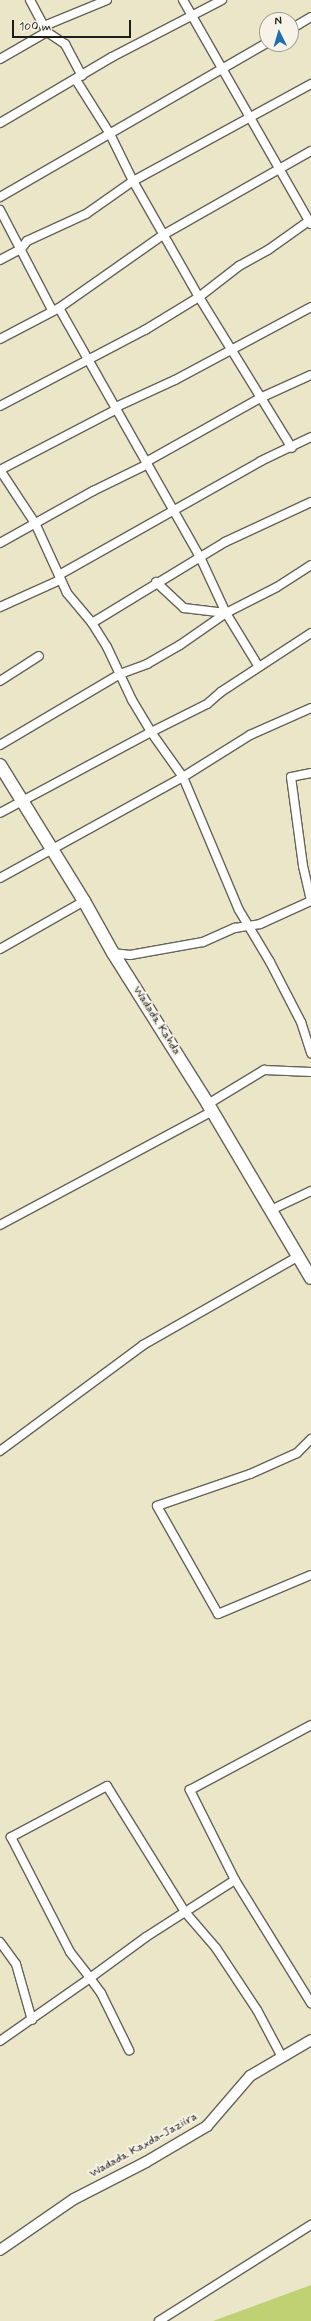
<!DOCTYPE html>
<html>
<head>
<meta charset="utf-8">
<style>
	body { margin:0 }
	#map { position:relative; width:311px; height:2321px; overflow:hidden; background:#ece6c9; font-family:Mynerve,sans-serif }
	div>[style] { position:absolute }
	.green>* { inset:0; background:#c0d174 }
	.roads { filter:drop-shadow(1px 0 #656359) drop-shadow(-1px 0 #656359) drop-shadow(0 1px #656359) drop-shadow(0 -1px #656359) }
	.minor>* { height:8px; margin:-4px; padding:0 4px; transform-origin:4px; border-radius:4px; background:#fff }
	.tertiary>* { height:10px; margin:-5px; padding:0 5px; transform-origin:5px; border-radius:5px; background:#fff }
	.secondary>* { height:12px; margin:-6px; padding:0 6px; transform-origin:6px; border-radius:6px; background:#fff }
	span { translate:-50% -50%; white-space:nowrap; text-align:center; line-height:1.15; -webkit-text-stroke:4px #f7f3e8; paint-order:stroke }
	.street-label { font-size:12px; color:#1c1c1c }
	.north { position:absolute; left:259px; top:12px; width:40px; height:40px; box-sizing:border-box; background:#f7f3e8; border:1px solid #9f9d96; border-radius:50%; rotate:355deg; font-size:11px; font-weight:700; line-height:16px; text-align:center; color:#1c1c1c }
	.north::after { content:''; display:block; margin:auto; width:14px; height:18px; background:#1f6fb2; clip-path:polygon(50% 0,100% 100%,50% 72%,0 100%) }
	.scale { position:absolute; left:12px; top:20px; width:119px; height:18px; box-sizing:border-box; border:2px solid #1c1c1c; border-top:0; padding-left:5px; font-size:12px; line-height:14px; white-space:nowrap; color:#1c1c1c; -webkit-text-stroke:3px #f7f3e8; paint-order:stroke }
</style>
</head>
<body>
<div id="map">
	<div class="green">
		<i style="clip-path:polygon(311px 2285px,311px 2321px,213px 2321px)"></i>
	</div>
	<div class="roads">
		<div class="minor">
			<i style="left:30px;top:0;width:36px;rotate:62deg"></i>
			<i style="left:47px;top:32px;width:22px;rotate:34deg"></i>
			<i style="left:65px;top:44px;width:36px;rotate:62deg"></i>
			<i style="left:183px;top:0;width:258px;rotate:60.3deg"></i>
			<i style="left:44px;top:26px;width:68px;rotate:-22.4deg"></i>
			<i style="left:291px;top:29px;width:23px;rotate:-31deg"></i>
			<i style="left:0;top:59px;width:54px;rotate:-29.9deg"></i>
			<i style="left:76px;top:80px;width:64px;rotate:57.8deg"></i>
			<i style="left:110px;top:134px;width:52px;rotate:63.9deg"></i>
			<i style="left:133px;top:181px;width:133px;rotate:60.4deg"></i>
			<i style="left:199px;top:297px;width:177px;rotate:58.4deg"></i>
			<i style="left:0;top:123px;width:130px;rotate:-30.5deg"></i>
			<i style="left:112px;top:57px;width:124px;rotate:-27.4deg"></i>
			<i style="left:0;top:197px;width:308px;rotate:-30deg"></i>
			<i style="left:0;top:210px;width:113px;rotate:62.5deg"></i>
			<i style="left:0;top:260px;width:24px;rotate:-28deg"></i>
			<i style="left:21px;top:249px;width:10px;rotate:-53deg"></i>
			<i style="left:27px;top:241px;width:65px;rotate:-24.6deg"></i>
			<i style="left:86px;top:214px;width:57px;rotate:-35.1deg"></i>
			<i style="left:133px;top:181px;width:203px;rotate:-28.6deg"></i>
			<i style="left:59px;top:308px;width:286px;rotate:60.5deg"></i>
			<i style="left:200px;top:557px;width:62px;rotate:65.1deg"></i>
			<i style="left:0;top:339px;width:67px;rotate:-27.7deg"></i>
			<i style="left:59px;top:308px;width:127px;rotate:-35.1deg"></i>
			<i style="left:163px;top:235px;width:170px;rotate:-29.6deg"></i>
			<i style="left:0;top:406px;width:164px;rotate:-27.7deg"></i>
			<i style="left:145px;top:330px;width:63px;rotate:-31.4deg"></i>
			<i style="left:199px;top:297px;width:51px;rotate:-37.8deg"></i>
			<i style="left:239px;top:266px;width:33px;rotate:-29deg"></i>
			<i style="left:268px;top:250px;width:50px;rotate:-35.3deg"></i>
			<i style="left:116px;top:407px;width:65px;rotate:-24.6deg"></i>
			<i style="left:175px;top:380px;width:154px;rotate:-28.2deg"></i>
			<i style="left:146px;top:462px;width:131px;rotate:-29.3deg"></i>
			<i style="left:260px;top:398px;width:56px;rotate:-24.3deg"></i>
			<i style="left:0;top:470px;width:64px;rotate:56.6deg"></i>
			<i style="left:35px;top:523px;width:77px;rotate:65.4deg"></i>
			<i style="left:67px;top:593px;width:39px;rotate:50deg"></i>
			<i style="left:92px;top:623px;width:28px;rotate:58deg"></i>
			<i style="left:107px;top:647px;width:59px;rotate:64.7deg"></i>
			<i style="left:132px;top:700px;width:37px;rotate:59deg"></i>
			<i style="left:151px;top:732px;width:171px;rotate:151.8deg"></i>
			<i style="left:0;top:470px;width:132px;rotate:-27.5deg"></i>
			<i style="left:0;top:543px;width:107px;rotate:-29.2deg"></i>
			<i style="left:93px;top:491px;width:61px;rotate:-26.1deg"></i>
			<i style="left:59px;top:575px;width:232px;rotate:-29.4deg"></i>
			<i style="left:261px;top:461px;width:55px;rotate:-25.6deg"></i>
			<i style="left:156px;top:582px;width:38px;rotate:43deg"></i>
			<i style="left:184px;top:608px;width:42px;rotate:6.8deg"></i>
			<i style="left:226px;top:613px;width:63px;rotate:58.6deg"></i>
			<i style="left:0;top:607px;width:66px;rotate:-24.2deg"></i>
			<i style="left:92px;top:623px;width:156px;rotate:-31.3deg"></i>
			<i style="left:225px;top:542px;width:95px;rotate:-24.9deg"></i>
			<i style="left:311px;top:633px;width:108px;rotate:146.8deg"></i>
			<i style="left:221px;top:692px;width:18px;rotate:139deg"></i>
			<i style="left:207px;top:704px;width:63px;rotate:153.4deg"></i>
			<i style="left:151px;top:732px;width:55px;rotate:54.6deg"></i>
			<i style="left:183px;top:777px;width:144px;rotate:67.2deg"></i>
			<i style="left:239px;top:910px;width:61px;rotate:59.2deg"></i>
			<i style="left:270px;top:962px;width:68px;rotate:62.7deg"></i>
			<i style="left:301px;top:1022px;width:33px;rotate:72deg"></i>
			<i style="left:0;top:681px;width:46px;rotate:-32.7deg"></i>
			<i style="left:0;top:745px;width:139px;rotate:-30.6deg"></i>
			<i style="left:120px;top:674px;width:29px;rotate:-20deg"></i>
			<i style="left:147px;top:664px;width:38px;rotate:-30deg"></i>
			<i style="left:180px;top:645px;width:56px;rotate:-34.8deg"></i>
			<i style="left:226px;top:613px;width:57px;rotate:-27deg"></i>
			<i style="left:277px;top:587px;width:40px;rotate:-32.9deg"></i>
			<i style="left:311px;top:773px;width:20px;rotate:169deg"></i>
			<i style="left:291px;top:777px;width:90px;rotate:82.3deg"></i>
			<i style="left:303px;top:866px;width:35px;rotate:77deg"></i>
			<i style="left:0;top:878px;width:209px;rotate:-28.9deg"></i>
			<i style="left:183px;top:777px;width:79px;rotate:-32.1deg"></i>
			<i style="left:250px;top:735px;width:67px;rotate:-23.9deg"></i>
			<i style="left:0;top:949px;width:97px;rotate:-29.7deg"></i>
			<i style="left:113px;top:953px;width:17px;rotate:7deg"></i>
			<i style="left:130px;top:955px;width:74px;rotate:-10.1deg"></i>
			<i style="left:203px;top:942px;width:35px;rotate:-24deg"></i>
			<i style="left:235px;top:928px;width:25px;rotate:-9deg"></i>
			<i style="left:260px;top:924px;width:56px;rotate:-24.3deg"></i>
			<i style="left:208px;top:1104px;width:66px;rotate:-31.3deg"></i>
			<i style="left:264px;top:1070px;width:47px;rotate:2.4deg"></i>
			<i style="left:271px;top:1210px;width:44px;rotate:-25.4deg"></i>
			<i style="left:0;top:1225px;width:239px;rotate:-28.2deg"></i>
			<i style="left:311px;top:1439px;width:20px;rotate:135deg"></i>
			<i style="left:297px;top:1453px;width:51px;rotate:155.9deg"></i>
			<i style="left:250px;top:1474px;width:98px;rotate:161deg"></i>
			<i style="left:157px;top:1506px;width:124px;rotate:60.5deg"></i>
			<i style="left:218px;top:1614px;width:101px;rotate:-22.8deg"></i>
			<i style="left:0;top:1451px;width:178px;rotate:-36.5deg"></i>
			<i style="left:143px;top:1345px;width:180px;rotate:-29.7deg"></i>
			<i style="left:235px;top:1880px;width:145px;rotate:58.3deg"></i>
			<i style="left:0;top:1942px;width:27px;rotate:54deg"></i>
			<i style="left:16px;top:1964px;width:58px;rotate:74.1deg"></i>
			<i style="left:0;top:2041px;width:110px;rotate:-35deg"></i>
			<i style="left:90px;top:1978px;width:19px;rotate:54deg"></i>
			<i style="left:101px;top:1993px;width:64px;rotate:63.8deg"></i>
			<i style="left:282px;top:2057px;width:53px;rotate:-118deg"></i>
			<i style="left:257px;top:2010px;width:74px;rotate:-123.5deg"></i>
			<i style="left:216px;top:1948px;width:48px;rotate:-130.7deg"></i>
			<i style="left:185px;top:1912px;width:148px;rotate:-121.8deg"></i>
			<i style="left:107px;top:1786px;width:109px;rotate:152deg"></i>
			<i style="left:11px;top:1837px;width:129px;rotate:62.8deg"></i>
			<i style="left:70px;top:1952px;width:33px;rotate:52deg"></i>
			<i style="left:90px;top:1978px;width:69px;rotate:-36.2deg"></i>
			<i style="left:146px;top:1937px;width:46px;rotate:-32.7deg"></i>
			<i style="left:185px;top:1912px;width:59px;rotate:-32.6deg"></i>
			<i style="left:235px;top:1880px;width:101px;rotate:-116.6deg"></i>
			<i style="left:190px;top:1790px;width:137px;rotate:-28.2deg"></i>
			<i style="left:159px;top:2321px;width:180px;rotate:-32.3deg"></i>
		</div>
		<div class="tertiary">
			<i style="left:0;top:2250px;width:90px;rotate:-34.6deg"></i>
			<i style="left:74px;top:2199px;width:81px;rotate:-27.2deg"></i>
			<i style="left:146px;top:2162px;width:71px;rotate:-30.5deg"></i>
			<i style="left:207px;top:2126px;width:66px;rotate:-49.3deg"></i>
			<i style="left:250px;top:2076px;width:71px;rotate:-30.5deg"></i>
		</div>
		<div class="secondary">
			<i style="left:0;top:765px;width:160px;rotate:58.3deg"></i>
			<i style="left:84px;top:901px;width:60px;rotate:60.9deg"></i>
			<i style="left:113px;top:953px;width:178px;rotate:57.8deg"></i>
			<i style="left:208px;top:1104px;width:202px;rotate:59.4deg"></i>
		</div>
	</div>
	<div class="street-label">
		<span style="left:156px;top:1021px;rotate:58deg">Wadada Kahda</span>
		<span style="left:144px;top:2146px;rotate:-29deg">Wadada Kaxda-Jaziira</span>
	</div>
	<div class="north">N</div>
	<div class="scale">100 m</div>
</div>
</body>
</html>
